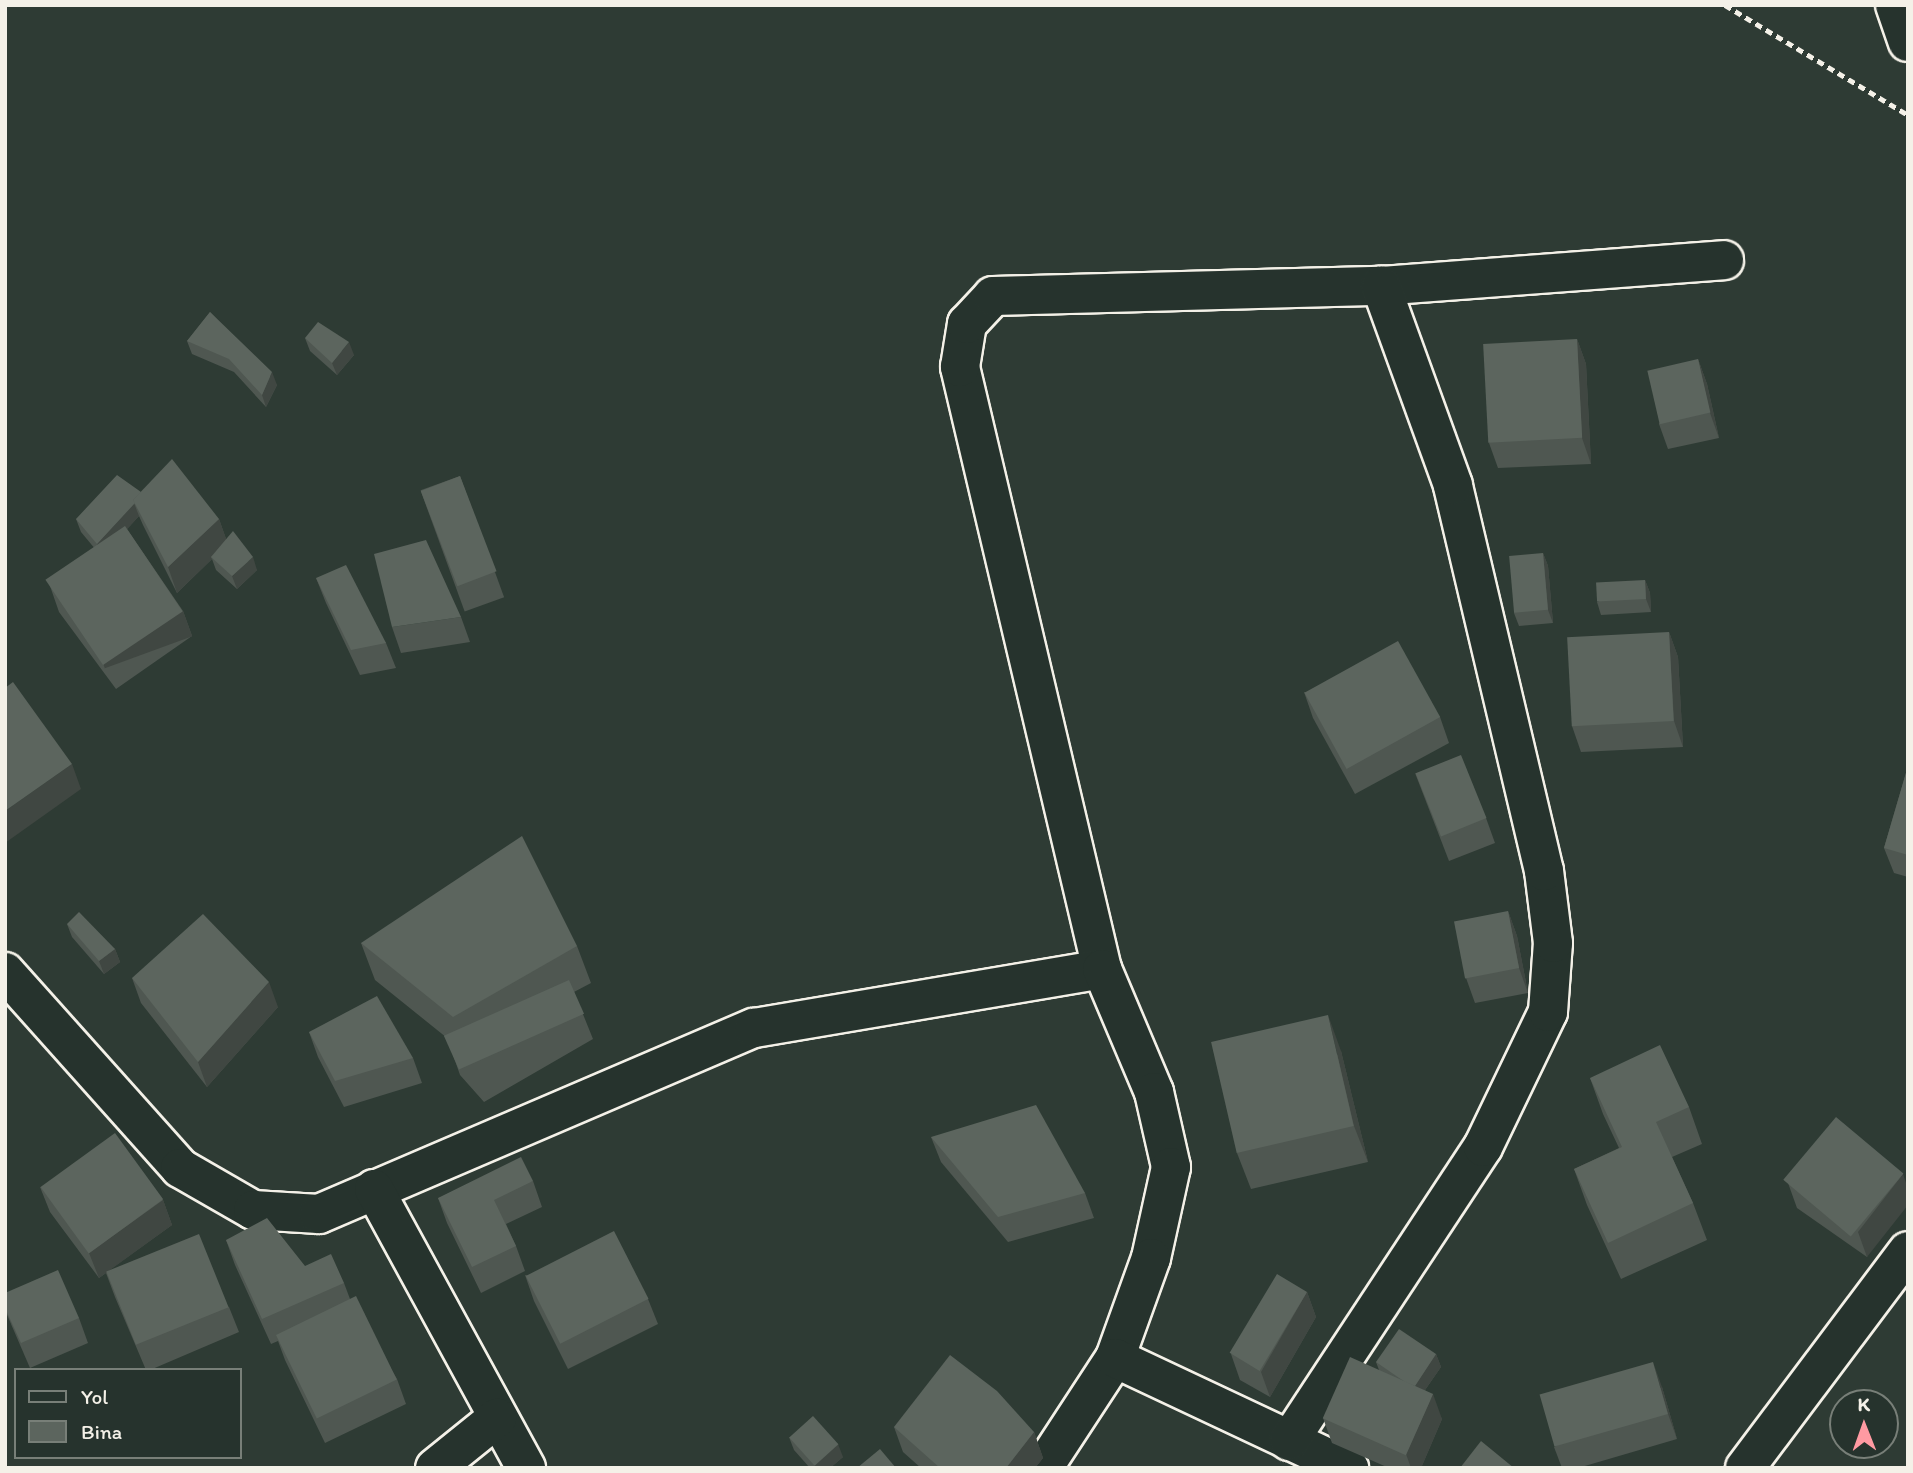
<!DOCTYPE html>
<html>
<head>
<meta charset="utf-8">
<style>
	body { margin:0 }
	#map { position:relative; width:1913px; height:1473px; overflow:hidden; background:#2e3b34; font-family:Itim,sans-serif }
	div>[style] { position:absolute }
	.path>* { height:4.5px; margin-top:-2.25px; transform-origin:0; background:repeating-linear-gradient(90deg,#f4f1e8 0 7px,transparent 0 12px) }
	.roads { filter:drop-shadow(2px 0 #f4f1e8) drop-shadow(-2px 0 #f4f1e8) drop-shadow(0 2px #f4f1e8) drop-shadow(0 -2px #f4f1e8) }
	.minor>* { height:38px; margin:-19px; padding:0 19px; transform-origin:19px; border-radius:19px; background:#26332d }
	.wall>* { inset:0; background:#4f5751; transform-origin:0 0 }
	.shaded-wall>* { inset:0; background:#404742; transform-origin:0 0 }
	.building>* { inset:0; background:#5c655e; transform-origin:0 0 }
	span { translate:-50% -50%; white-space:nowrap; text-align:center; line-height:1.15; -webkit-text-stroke:6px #26332d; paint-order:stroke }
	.frame { position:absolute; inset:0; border:7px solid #f4f1e8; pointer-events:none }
	.legend { position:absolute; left:14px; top:1368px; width:228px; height:91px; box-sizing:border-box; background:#26332d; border:2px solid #787f78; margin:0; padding:9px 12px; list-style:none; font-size:21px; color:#f4f1e8 }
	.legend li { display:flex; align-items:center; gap:14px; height:35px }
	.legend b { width:35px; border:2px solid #787f78 }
	.north { position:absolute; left:1829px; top:1389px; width:70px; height:70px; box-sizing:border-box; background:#26332d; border:2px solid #787f78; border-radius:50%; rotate:359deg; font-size:19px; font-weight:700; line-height:28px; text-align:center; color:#f4f1e8 }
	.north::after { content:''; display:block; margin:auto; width:24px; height:32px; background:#ff9aa2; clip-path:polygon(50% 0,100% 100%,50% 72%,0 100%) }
</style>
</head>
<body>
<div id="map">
	<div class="path">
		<i style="left:1725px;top:5px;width:214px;rotate:31deg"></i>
	</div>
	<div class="roads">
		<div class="minor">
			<i style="left:1895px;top:5px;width:39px;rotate:71deg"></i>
			<i style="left:1102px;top:969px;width:619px;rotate:-103.27deg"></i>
			<i style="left:960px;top:367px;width:44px;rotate:-80.8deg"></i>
			<i style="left:967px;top:324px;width:38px;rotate:-47deg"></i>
			<i style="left:993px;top:296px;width:388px;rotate:-1.5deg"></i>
			<i style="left:1381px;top:286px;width:344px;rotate:-4.3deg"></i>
			<i style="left:5px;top:972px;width:263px;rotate:48.2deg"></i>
			<i style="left:180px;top:1168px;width:84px;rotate:29.9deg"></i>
			<i style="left:253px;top:1210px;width:66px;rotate:3.5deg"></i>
			<i style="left:319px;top:1214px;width:473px;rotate:-23.2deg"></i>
			<i style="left:754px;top:1028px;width:353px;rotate:-9.6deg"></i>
			<i style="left:1102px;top:969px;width:134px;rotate:67.1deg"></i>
			<i style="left:1154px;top:1092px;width:77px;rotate:77.2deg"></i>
			<i style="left:1171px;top:1167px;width:93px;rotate:102.4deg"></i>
			<i style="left:1151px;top:1258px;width:106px;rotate:109.8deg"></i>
			<i style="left:1115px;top:1358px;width:131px;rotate:123.2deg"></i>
			<i style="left:374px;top:1189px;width:318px;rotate:61.4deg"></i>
			<i style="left:1115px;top:1358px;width:259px;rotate:25.2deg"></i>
			<i style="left:1289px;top:1441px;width:352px;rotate:-56.6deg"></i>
			<i style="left:1483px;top:1147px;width:150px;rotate:-64.3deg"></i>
			<i style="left:1548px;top:1012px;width:69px;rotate:-85.9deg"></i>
			<i style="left:1553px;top:943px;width:73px;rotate:-97.1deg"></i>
			<i style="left:1544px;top:871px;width:397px;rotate:-103.3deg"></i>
			<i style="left:1453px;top:485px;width:212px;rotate:-109.9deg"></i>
			<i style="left:435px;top:1468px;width:80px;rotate:-38.9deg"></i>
			<i style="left:1745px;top:1468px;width:271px;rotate:-53.1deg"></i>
		</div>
	</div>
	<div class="wall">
		<i style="clip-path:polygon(210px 312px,277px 385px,266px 407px,234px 372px,192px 354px,187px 341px)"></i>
		<i style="clip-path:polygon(305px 338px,354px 355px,337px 375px,310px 351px)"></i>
		<i style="clip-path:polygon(1577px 339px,1586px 364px,1591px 464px,1498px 468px,1489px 443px)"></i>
		<i style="clip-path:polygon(1698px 359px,1707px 384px,1719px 438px,1668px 449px,1659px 424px)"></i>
		<i style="left:460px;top:476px;width:129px;height:42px;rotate:70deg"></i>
		<i style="clip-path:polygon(141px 492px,219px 519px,226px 539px,257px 570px,237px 589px,216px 570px,212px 559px,177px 593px,143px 525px,139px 516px,127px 529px,183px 611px,192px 636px,116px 689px,59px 612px,50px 586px,96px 550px,81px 532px,76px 519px)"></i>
		<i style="clip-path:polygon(1543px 553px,1548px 566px,1553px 623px,1519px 626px,1514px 613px)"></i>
		<i style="clip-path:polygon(316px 578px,386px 643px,396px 668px,360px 675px,326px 603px)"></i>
		<i style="clip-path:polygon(1645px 580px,1650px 593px,1651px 612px,1601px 615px,1597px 602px)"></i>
		<i style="clip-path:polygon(461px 617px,470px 642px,401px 653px,392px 627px)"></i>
		<i style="clip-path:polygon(1669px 632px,1678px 657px,1683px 747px,1581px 752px,1572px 726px)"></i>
		<i style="clip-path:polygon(1304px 692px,1440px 717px,1449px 743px,1355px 794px,1313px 718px)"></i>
		<i style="clip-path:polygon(1908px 766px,1908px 877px,1894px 873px,1884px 848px)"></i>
		<i style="clip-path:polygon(1415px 773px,1486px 818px,1495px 843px,1449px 861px)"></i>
		<i style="clip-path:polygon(1508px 911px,1517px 936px,1528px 993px,1475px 1003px,1466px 978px)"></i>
		<i style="clip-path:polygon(67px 924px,115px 949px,120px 962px,104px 974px,72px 937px)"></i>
		<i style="clip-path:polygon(361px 943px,577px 946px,591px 983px,574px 992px,593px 1039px,484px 1102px,460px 1075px,451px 1049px,457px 1046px,375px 980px)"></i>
		<i style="clip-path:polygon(132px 978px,278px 1007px,207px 1087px,141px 1003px)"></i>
		<i style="clip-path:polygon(309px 1032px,413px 1058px,422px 1083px,344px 1107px,318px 1057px)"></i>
		<i style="clip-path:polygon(1341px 1051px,1368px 1162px,1251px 1189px,1237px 1153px)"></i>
		<i style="clip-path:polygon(1590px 1078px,1689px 1107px,1702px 1144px,1672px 1157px,1693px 1203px,1707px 1240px,1621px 1279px,1587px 1205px,1574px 1169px,1619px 1148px,1603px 1114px)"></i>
		<i style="clip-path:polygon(931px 1137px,1085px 1193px,1094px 1218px,1008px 1242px,941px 1162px)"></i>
		<i style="clip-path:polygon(1903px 1174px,1867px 1257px,1797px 1208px,1788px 1183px)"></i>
		<i style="clip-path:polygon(533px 1181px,542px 1207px,506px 1224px,516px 1246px,525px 1271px,481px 1293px,447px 1223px,438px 1198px)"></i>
		<i style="clip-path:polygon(40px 1187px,163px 1200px,172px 1225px,108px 1271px,229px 1307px,239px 1332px,150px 1370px,146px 1370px,115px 1297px,106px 1273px,99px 1278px,50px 1212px)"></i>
		<i style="clip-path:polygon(226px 1240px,305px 1266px,344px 1283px,350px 1299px,397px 1379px,406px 1404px,325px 1443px,285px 1360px,278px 1341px,271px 1344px,235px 1265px)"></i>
		<i style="clip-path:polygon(525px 1275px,648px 1299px,658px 1324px,568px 1369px,534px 1301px)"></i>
		<i style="clip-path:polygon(1307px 1292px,1316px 1317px,1270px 1397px,1240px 1380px,1231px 1354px)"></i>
		<i style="clip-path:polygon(5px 1293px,79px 1318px,88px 1343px,30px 1368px,5px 1310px)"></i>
		<i style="clip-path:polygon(1436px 1354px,1441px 1367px,1425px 1390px,1442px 1419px,1421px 1468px,1389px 1468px,1332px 1443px,1323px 1418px,1379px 1370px,1376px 1362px)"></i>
		<i style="clip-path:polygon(1662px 1387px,1677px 1439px,1578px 1468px,1562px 1468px,1554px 1447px)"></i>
		<i style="clip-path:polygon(894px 1427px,1034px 1432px,1043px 1458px,1035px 1468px,921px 1468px,903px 1452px)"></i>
		<i style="clip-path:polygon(789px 1437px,843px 1457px,830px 1468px,810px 1468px,794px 1450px)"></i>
	</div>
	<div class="shaded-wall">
		<i style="clip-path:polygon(1577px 339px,1586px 364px,1591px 464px,1582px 438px)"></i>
		<i style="clip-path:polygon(349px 342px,354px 355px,337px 375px,332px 363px)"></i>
		<i style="clip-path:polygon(1698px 359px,1707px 384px,1719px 438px,1710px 413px)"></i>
		<i style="clip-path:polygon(272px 372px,277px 385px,266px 407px,262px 395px)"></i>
		<i style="clip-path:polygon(134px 503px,139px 516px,102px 557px,97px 544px)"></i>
		<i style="clip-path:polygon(219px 519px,228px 544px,211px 557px,212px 559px,177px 593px,168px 567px)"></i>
		<i style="clip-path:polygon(1543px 553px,1548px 566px,1553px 623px,1548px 610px)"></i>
		<i style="clip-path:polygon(253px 557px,257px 570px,237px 589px,232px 576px)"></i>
		<i style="clip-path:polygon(1645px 580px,1650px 593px,1651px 612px,1646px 599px)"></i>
		<i style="left:183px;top:611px;width:27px;height:93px;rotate:70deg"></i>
		<i style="clip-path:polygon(1669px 632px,1678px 657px,1683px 747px,1674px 721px)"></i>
		<i style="clip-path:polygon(72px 764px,81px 789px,5px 843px,5px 811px)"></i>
		<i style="clip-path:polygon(1508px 911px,1517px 936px,1528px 993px,1519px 968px)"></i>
		<i style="clip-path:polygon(115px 949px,120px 962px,104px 974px,99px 961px)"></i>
		<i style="clip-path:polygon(269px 982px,278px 1007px,207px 1087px,198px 1062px)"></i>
		<i style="clip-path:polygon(1328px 1015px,1341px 1051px,1368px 1162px,1354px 1126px)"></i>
		<i style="clip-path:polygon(1903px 1174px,1908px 1189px,1908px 1205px,1867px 1257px,1858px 1232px)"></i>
		<i style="clip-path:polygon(163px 1200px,172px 1225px,99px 1278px,89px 1253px)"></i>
		<i style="clip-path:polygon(1307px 1292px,1316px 1317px,1270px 1397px,1261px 1372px)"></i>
		<i style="clip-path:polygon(1436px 1354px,1441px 1367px,1418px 1400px,1414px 1387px)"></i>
		<i style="clip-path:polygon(1653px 1362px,1662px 1387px,1677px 1439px,1668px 1414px)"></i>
		<i style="clip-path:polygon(1433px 1394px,1442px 1419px,1421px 1468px,1411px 1468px,1406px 1454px)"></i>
		<i style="clip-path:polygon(1034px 1432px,1043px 1458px,1035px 1468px,1006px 1468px)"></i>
		<i style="clip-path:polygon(838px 1444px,843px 1457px,830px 1468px,815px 1468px,814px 1465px)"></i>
	</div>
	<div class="building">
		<i style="clip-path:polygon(210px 312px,272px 372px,262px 395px,229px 359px,187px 341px)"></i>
		<i style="clip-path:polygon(318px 322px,349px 342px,332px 363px,305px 338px)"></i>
		<i style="left:1577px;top:339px;width:99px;height:94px;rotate:87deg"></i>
		<i style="left:1698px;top:359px;width:55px;height:52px;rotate:77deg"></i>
		<i style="clip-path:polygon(172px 459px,219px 519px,168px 567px,133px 500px)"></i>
		<i style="clip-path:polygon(117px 475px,141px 492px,133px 500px,135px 503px,97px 544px,76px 519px)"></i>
		<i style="left:460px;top:476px;width:102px;height:42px;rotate:69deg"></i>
		<i style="left:125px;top:526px;width:103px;height:96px;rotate:56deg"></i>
		<i style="clip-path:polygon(233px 531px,253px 557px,232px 576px,211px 557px)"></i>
		<i style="clip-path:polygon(426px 540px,461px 617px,392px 627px,374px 554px)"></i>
		<i style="left:1543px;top:553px;width:57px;height:34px;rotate:85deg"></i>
		<i style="clip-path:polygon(346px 565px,386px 643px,351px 650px,316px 578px)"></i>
		<i style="left:1645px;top:580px;width:19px;height:49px;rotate:87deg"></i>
		<i style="left:1669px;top:632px;width:89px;height:102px;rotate:87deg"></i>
		<i style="left:1398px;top:641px;width:87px;height:107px;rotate:61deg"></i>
		<i style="clip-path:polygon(13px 682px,72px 764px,5px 811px,5px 688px)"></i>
		<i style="left:1461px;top:755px;width:68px;height:49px;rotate:68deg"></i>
		<i style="clip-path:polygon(1908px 766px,1908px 855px,1884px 848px)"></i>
		<i style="clip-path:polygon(522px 836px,577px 946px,453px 1017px,361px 943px)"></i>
		<i style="left:1508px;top:911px;width:58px;height:55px;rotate:79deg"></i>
		<i style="clip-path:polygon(79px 912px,115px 949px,99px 961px,67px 924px)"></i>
		<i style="clip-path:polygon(203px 914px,269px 982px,198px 1062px,132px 978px)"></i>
		<i style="left:569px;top:980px;width:37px;height:137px;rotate:66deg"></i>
		<i style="clip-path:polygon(377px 996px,413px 1058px,335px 1081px,309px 1032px)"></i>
		<i style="left:1328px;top:1015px;width:114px;height:120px;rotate:77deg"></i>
		<i style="clip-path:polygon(1660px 1045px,1689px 1107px,1656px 1122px,1693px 1203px,1608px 1243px,1574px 1169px,1622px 1147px,1590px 1078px)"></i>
		<i style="clip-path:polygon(1036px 1105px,1085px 1193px,998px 1217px,931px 1137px)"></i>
		<i style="left:1836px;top:1117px;width:88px;height:82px;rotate:40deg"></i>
		<i style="left:115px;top:1133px;width:82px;height:92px;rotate:54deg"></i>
		<i style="clip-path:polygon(521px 1157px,533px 1181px,494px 1200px,516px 1246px,472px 1267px,438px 1198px)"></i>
		<i style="clip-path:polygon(267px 1218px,305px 1266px,331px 1254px,344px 1283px,262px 1319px,226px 1240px)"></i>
		<i style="left:614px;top:1231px;width:76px;height:99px;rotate:63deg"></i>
		<i style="left:199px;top:1234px;width:79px;height:100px;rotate:68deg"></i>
		<i style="clip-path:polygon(58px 1270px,79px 1318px,21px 1343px,5px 1308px,5px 1293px)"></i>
		<i style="left:1277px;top:1274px;width:35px;height:92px;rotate:31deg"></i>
		<i style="left:356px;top:1296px;width:93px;height:89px;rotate:64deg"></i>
		<i style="clip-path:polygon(1399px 1329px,1436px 1354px,1415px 1386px,1405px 1382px,1376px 1362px)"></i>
		<i style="clip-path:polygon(950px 1355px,997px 1391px,1034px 1432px,1006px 1468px,940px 1468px,894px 1427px)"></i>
		<i style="left:1350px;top:1357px;width:91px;height:67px;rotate:24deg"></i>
		<i style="left:1653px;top:1362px;width:54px;height:118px;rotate:74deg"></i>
		<i style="left:813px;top:1416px;width:38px;height:32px;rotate:48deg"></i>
		<i style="clip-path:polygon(1481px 1441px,1514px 1468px,1460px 1468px)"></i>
		<i style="clip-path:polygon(880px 1449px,896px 1468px,857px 1468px)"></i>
	</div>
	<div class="frame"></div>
	<ul class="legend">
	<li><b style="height:9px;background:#26332d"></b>Yol</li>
	<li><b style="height:19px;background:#5c655e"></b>Bina</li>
	</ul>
	<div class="north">K</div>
</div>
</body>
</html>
